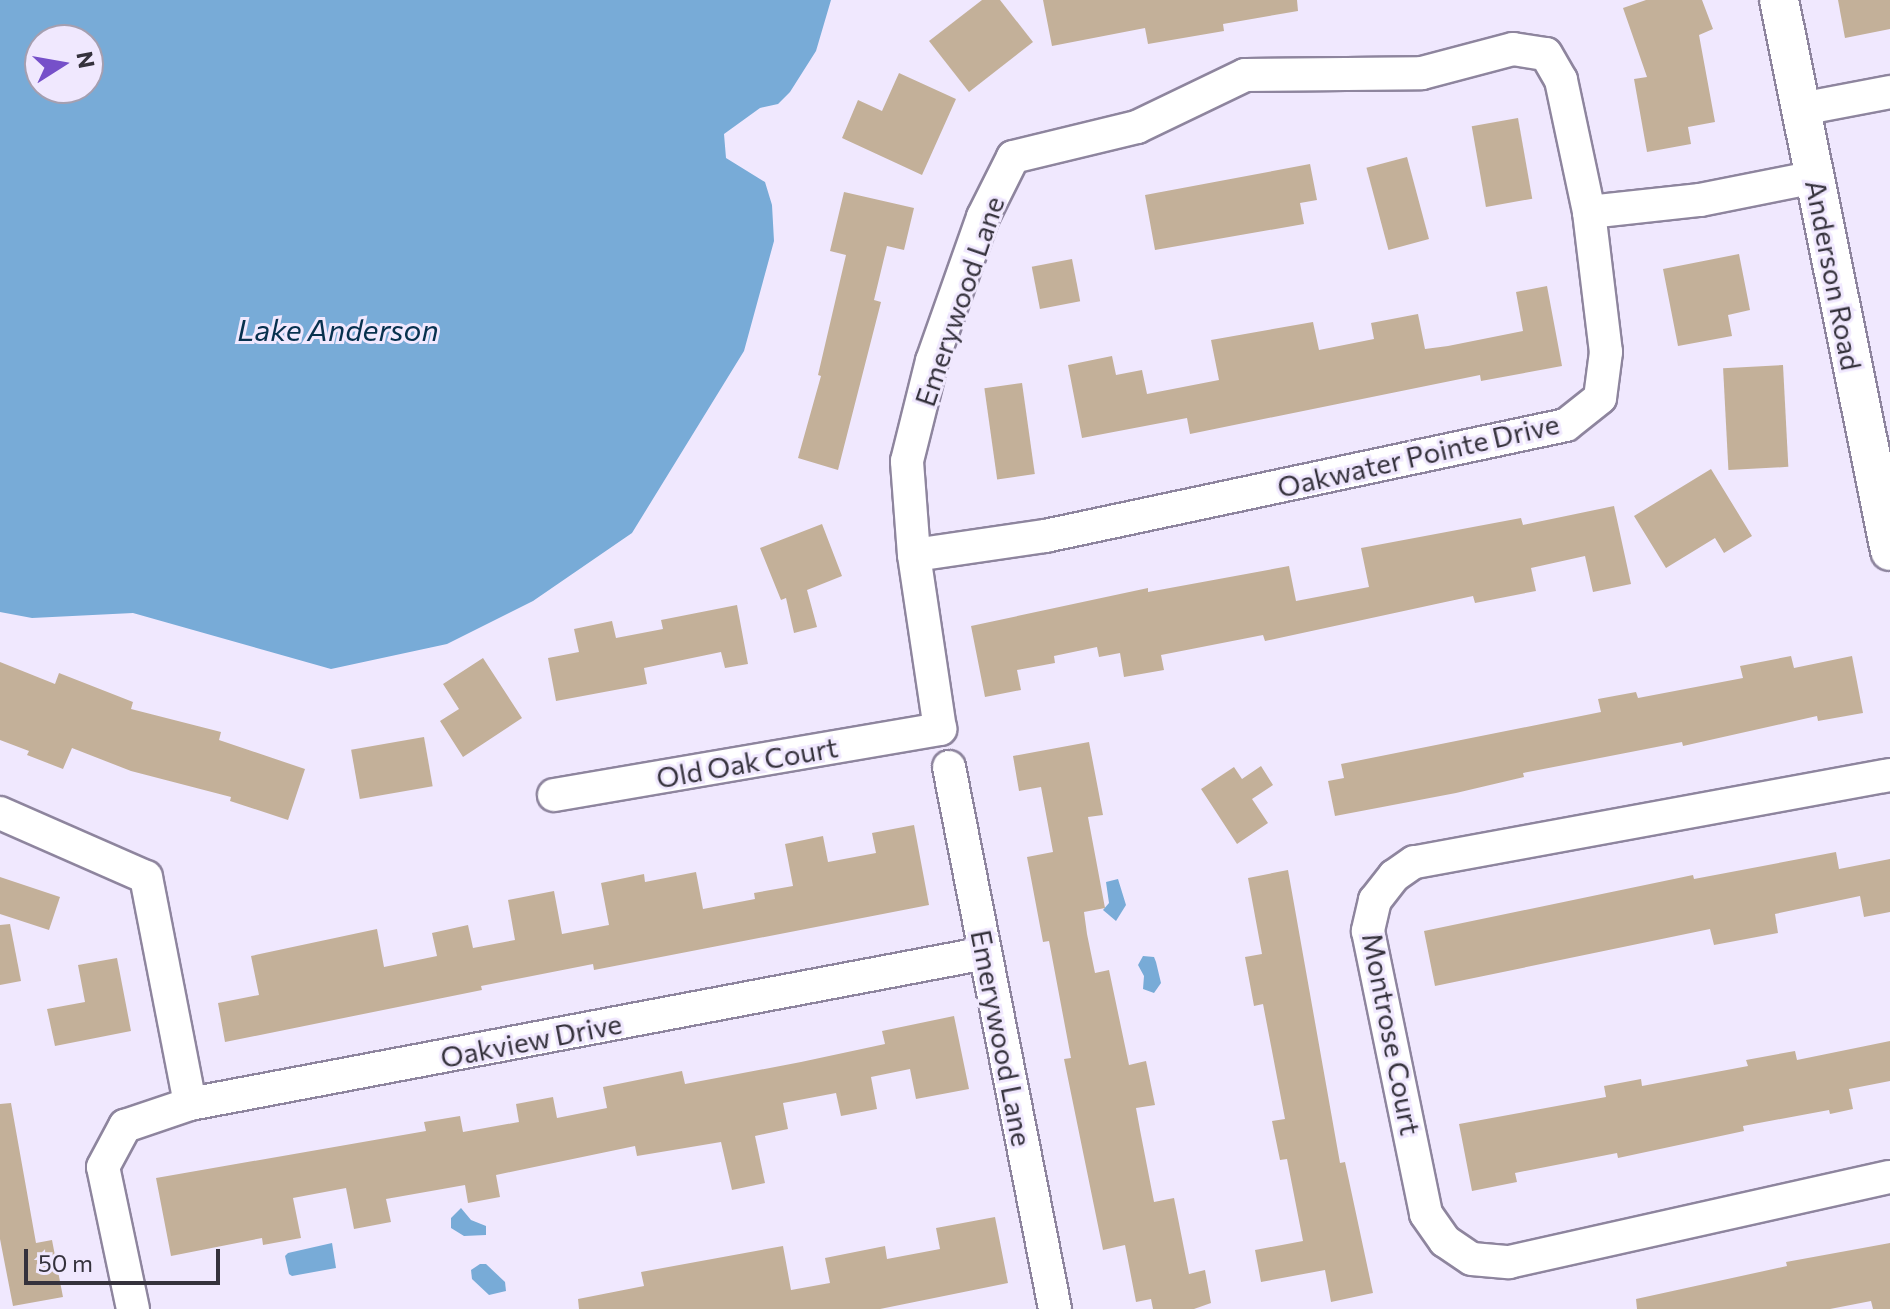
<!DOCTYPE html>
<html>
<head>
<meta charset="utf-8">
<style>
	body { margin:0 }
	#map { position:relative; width:1890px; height:1309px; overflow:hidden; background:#f0e8fe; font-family:Commissioner,sans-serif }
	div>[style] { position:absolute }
	.water>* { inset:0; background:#78abd7 }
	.building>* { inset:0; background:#c3b099; transform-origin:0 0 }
	.roads { filter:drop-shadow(2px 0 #8e859e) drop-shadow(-2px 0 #8e859e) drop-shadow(0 2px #8e859e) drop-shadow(0 -2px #8e859e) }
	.minor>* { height:32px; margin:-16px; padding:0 16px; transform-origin:16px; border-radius:16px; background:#fff }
	.tertiary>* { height:38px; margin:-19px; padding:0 19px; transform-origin:19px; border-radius:19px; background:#fff }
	span { translate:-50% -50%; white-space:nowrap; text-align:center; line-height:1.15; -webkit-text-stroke:6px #f0e8fe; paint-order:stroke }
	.street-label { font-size:28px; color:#35323c }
	.water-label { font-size:30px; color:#07314e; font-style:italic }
	.north { position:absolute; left:24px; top:24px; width:80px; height:80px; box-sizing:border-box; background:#f0e8fe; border:2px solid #a59fb0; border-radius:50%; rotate:79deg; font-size:22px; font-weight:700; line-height:32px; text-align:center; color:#35323c }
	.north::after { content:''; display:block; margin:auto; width:28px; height:36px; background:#7650c9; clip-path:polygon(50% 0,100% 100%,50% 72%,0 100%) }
	.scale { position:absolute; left:24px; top:1249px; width:196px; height:36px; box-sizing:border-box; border:4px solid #35323c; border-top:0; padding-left:10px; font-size:24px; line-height:28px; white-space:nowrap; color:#35323c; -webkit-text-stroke:6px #f0e8fe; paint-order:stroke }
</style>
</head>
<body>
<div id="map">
	<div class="water">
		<i style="clip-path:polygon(evenodd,0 0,831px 0,816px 51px,790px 92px,778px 104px,760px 108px,724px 134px,726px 158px,765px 182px,772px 205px,774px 241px,744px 351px,632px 533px,533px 601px,447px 644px,331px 669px,133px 613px,32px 618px,0 612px,0 0,40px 40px,88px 40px,88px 88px,40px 88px,40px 40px)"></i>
		<i style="clip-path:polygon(1118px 879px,1126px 905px,1116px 921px,1103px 910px,1109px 903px,1106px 882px)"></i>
		<i style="clip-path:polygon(1143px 956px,1154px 957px,1156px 962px,1161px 983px,1154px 993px,1143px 989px,1144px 976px,1138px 965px)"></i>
		<i style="clip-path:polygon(461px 1208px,471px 1220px,486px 1226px,486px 1235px,464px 1236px,451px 1228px,451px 1218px)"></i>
		<i style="clip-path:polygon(332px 1243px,336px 1268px,292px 1276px,289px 1274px,285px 1256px,288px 1253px)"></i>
		<i style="clip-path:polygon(480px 1264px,486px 1264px,505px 1282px,506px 1291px,489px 1295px,472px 1279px,471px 1270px)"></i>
	</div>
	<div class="building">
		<i style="clip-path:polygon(982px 0,1000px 0,1033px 42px,969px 92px,929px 41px)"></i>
		<i style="clip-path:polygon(1043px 0,1297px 0,1298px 11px,1223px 24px,1224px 31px,1148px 44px,1145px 28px,1052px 46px)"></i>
		<i style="clip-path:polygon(1646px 0,1702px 0,1713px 29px,1699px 35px,1715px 122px,1688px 127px,1691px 144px,1647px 152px,1634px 79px,1647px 77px,1623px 8px)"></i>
		<i style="clip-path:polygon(1838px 0,1890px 0,1890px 29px,1845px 38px)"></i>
		<i style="clip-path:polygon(899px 73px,956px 99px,922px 175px,842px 138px,858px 100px,882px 111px)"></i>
		<i style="left:1518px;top:118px;width:82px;height:47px;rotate:80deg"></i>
		<i style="left:1407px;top:157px;width:85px;height:42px;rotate:75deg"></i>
		<i style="clip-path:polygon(1310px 164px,1317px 200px,1300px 203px,1304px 224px,1155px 250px,1145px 195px)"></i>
		<i style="clip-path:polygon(844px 192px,914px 208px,904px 250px,887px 246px,874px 300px,881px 302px,838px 470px,798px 458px,821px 376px,818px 375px,846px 255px,830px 251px)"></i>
		<i style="clip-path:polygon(1739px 254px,1750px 310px,1728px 315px,1732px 336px,1678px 346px,1663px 269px)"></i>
		<i style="left:1072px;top:259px;width:43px;height:41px;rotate:79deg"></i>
		<i style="clip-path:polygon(1547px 286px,1562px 366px,1481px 381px,1480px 375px,1190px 434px,1187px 418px,1082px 438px,1068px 365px,1112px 356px,1116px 375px,1142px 370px,1147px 394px,1219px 380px,1211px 340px,1313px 322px,1319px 350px,1374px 339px,1371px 323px,1418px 314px,1425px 349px,1448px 346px,1523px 331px,1516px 292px)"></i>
		<i style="left:1783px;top:365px;width:102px;height:60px;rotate:87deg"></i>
		<i style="left:1022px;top:383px;width:92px;height:38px;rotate:82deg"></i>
		<i style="clip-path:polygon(1711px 469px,1752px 536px,1724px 553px,1715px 538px,1666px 568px,1634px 516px)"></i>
		<i style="clip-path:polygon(1614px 506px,1631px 584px,1593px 592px,1585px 556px,1531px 568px,1536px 591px,1475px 603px,1473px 596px,1265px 641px,1263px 635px,1161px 655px,1164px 670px,1124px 677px,1120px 653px,1099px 657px,1097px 647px,1054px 656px,1055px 663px,1017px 670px,1021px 690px,985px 697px,971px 626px,1148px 588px,1148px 592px,1289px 566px,1296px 601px,1369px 587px,1361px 548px,1521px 518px,1523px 525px)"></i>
		<i style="clip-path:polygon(822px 524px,842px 576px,807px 590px,817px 627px,794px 633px,786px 598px,781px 600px,760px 548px)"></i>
		<i style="clip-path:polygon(737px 605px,748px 664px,725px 668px,721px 652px,644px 668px,647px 684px,556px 701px,548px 658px,579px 652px,574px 629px,612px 621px,616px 638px,663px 629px,661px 620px)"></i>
		<i style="clip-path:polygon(1791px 656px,1794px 668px,1852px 656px,1863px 713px,1818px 721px,1817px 716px,1683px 746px,1682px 742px,1523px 773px,1524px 777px,1456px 793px,1335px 816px,1328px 781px,1344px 778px,1341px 764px,1601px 712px,1598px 699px,1636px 692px,1638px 698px,1743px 678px,1740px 666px)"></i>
		<i style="clip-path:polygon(483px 658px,522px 718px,463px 757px,440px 721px,459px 709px,443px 684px)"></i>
		<i style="clip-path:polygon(0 662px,55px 684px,59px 673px,133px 702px,131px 709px,221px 732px,219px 740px,305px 769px,288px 820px,230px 801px,231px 797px,131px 771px,72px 748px,63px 769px,27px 755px,29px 751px,0 740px)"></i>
		<i style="left:424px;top:737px;width:50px;height:74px;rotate:80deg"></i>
		<i style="clip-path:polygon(1089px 742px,1103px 815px,1088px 817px,1105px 908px,1084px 912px,1087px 934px,1095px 973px,1109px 970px,1129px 1065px,1146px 1061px,1155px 1105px,1136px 1108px,1140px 1130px,1154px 1202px,1174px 1198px,1189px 1274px,1205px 1270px,1211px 1303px,1194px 1309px,1153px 1309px,1151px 1299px,1136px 1302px,1125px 1245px,1103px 1250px,1064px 1059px,1071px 1058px,1049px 941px,1043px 942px,1027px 857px,1053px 852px,1041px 787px,1019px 791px,1013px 756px)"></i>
		<i style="clip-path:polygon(1261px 766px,1273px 785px,1252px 799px,1268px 823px,1237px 844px,1201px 789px,1234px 767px,1242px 779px)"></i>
		<i style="clip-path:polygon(914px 825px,929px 905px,594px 970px,593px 964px,481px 986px,482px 990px,225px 1042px,218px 1003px,259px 995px,251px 956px,377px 929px,384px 967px,437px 956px,432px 933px,468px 925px,473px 948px,515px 940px,508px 900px,554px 891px,562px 934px,609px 925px,601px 883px,644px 874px,645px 882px,696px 872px,703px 909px,755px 899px,754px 893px,793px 886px,785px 844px,823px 836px,828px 862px,876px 853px,872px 833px)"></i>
		<i style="clip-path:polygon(1836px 852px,1839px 869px,1890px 859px,1890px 912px,1864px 917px,1860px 896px,1775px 914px,1778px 933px,1714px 945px,1710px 929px,1435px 986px,1424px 931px,1693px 875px,1694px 879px)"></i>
		<i style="clip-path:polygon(1288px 870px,1340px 1163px,1345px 1162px,1373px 1293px,1331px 1302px,1325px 1270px,1261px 1282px,1255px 1250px,1303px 1241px,1287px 1159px,1280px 1160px,1272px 1121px,1285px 1119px,1263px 1004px,1254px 1006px,1245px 957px,1262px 954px,1248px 878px)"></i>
		<i style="clip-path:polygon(0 877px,60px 897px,49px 930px,0 914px)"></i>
		<i style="clip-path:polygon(10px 924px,21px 981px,0 985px,0 925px)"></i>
		<i style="clip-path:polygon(117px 958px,131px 1031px,55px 1046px,47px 1009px,85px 1002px,78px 965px)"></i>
		<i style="clip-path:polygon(954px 1016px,969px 1089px,916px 1099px,910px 1069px,871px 1077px,877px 1109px,841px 1116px,836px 1093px,783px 1103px,788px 1129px,755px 1136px,765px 1183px,732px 1190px,721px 1142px,637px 1156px,635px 1146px,496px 1175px,500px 1197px,468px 1203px,465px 1185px,386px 1199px,391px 1222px,354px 1229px,346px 1188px,293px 1198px,301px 1238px,263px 1245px,262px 1238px,171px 1256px,156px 1178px,426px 1131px,424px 1122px,460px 1116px,463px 1132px,519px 1122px,516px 1104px,553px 1097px,557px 1118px,607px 1108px,603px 1087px,682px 1071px,685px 1084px,801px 1062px,885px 1044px,882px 1031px)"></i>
		<i style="clip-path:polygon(1890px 1041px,1890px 1081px,1849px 1089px,1853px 1109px,1830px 1114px,1829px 1110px,1743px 1126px,1744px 1131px,1618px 1158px,1617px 1153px,1515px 1173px,1517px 1182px,1472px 1191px,1459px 1124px,1606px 1097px,1604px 1086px,1641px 1079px,1642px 1086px,1748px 1066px,1746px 1060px,1795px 1051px,1797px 1060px)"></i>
		<i style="clip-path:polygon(11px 1103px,36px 1243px,52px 1240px,63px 1297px,13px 1306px,0 1239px,0 1104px)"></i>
		<i style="clip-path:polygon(995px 1217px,1008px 1283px,880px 1309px,579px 1309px,578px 1299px,644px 1286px,641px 1272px,783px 1246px,791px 1290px,830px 1283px,825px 1258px,885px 1246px,887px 1259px,940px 1249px,936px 1228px)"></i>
		<i style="clip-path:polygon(1890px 1243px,1890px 1309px,1873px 1309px,1871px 1301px,1830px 1309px,1637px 1309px,1636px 1299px,1787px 1266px,1786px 1262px)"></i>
	</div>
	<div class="roads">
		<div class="minor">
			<i style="left:1801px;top:109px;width:91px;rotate:-10.8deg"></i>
			<i style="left:1589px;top:212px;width:112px;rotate:-6.2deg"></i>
			<i style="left:1700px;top:200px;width:117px;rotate:-11.3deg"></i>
			<i style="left:949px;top:767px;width:552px;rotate:78.93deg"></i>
			<i style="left:1890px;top:775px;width:484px;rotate:169.6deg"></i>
			<i style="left:1414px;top:862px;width:24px;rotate:145deg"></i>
			<i style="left:1394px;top:876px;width:31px;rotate:128deg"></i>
			<i style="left:1375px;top:900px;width:32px;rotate:103deg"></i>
			<i style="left:1368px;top:931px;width:289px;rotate:78.4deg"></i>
			<i style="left:1426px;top:1214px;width:33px;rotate:55deg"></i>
			<i style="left:1445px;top:1241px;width:32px;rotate:34deg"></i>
			<i style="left:1472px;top:1259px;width:37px;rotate:5deg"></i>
			<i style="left:1509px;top:1262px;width:390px;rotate:-12.6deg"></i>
			<i style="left:554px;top:795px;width:392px;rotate:-9.7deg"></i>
			<i style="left:940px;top:729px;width:176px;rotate:-98.5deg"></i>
			<i style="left:914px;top:555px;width:94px;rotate:-94.3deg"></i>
			<i style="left:907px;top:461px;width:103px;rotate:-76deg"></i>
			<i style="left:932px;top:361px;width:153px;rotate:-70.5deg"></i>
			<i style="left:983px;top:217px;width:67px;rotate:-63.4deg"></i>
			<i style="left:1013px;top:157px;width:128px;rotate:-13.6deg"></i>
			<i style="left:1137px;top:127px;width:120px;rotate:-25.7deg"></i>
			<i style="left:1245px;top:75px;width:177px;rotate:-0.6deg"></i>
			<i style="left:1422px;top:73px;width:94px;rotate:-14.8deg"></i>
			<i style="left:1513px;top:49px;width:33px;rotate:9deg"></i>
			<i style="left:1546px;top:54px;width:30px;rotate:60deg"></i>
			<i style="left:1561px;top:80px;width:135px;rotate:78deg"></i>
			<i style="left:1589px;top:212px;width:141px;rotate:83.1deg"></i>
			<i style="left:1606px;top:352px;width:46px;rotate:97.4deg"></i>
			<i style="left:1600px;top:398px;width:43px;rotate:141.5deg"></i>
			<i style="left:1566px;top:425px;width:533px;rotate:167.97deg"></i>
			<i style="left:1045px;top:536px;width:132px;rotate:171.7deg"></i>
			<i style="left:0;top:813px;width:159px;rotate:23.7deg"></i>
			<i style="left:146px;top:877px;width:231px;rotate:79deg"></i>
			<i style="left:133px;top:1309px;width:145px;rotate:-101.9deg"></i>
			<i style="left:103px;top:1167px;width:47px;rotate:-61.8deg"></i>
			<i style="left:125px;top:1126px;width:69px;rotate:-18.7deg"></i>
			<i style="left:190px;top:1104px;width:809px;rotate:-10.75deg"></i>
		</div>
		<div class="tertiary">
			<i style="left:1779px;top:0;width:562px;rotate:78.61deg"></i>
		</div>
	</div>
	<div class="street-label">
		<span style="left:1834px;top:275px;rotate:79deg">Anderson Road</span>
		<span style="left:959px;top:301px;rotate:-71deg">Emerywood Lane</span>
		<span style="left:1418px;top:455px;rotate:-13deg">Oakwater Pointe Drive</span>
		<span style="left:747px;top:762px;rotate:-10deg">Old Oak Court</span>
		<span style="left:1392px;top:1034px;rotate:79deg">Montrose Court</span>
		<span style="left:1002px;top:1038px;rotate:79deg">Emerywood Lane</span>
		<span style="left:531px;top:1040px;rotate:-11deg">Oakview Drive</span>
	</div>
	<div class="water-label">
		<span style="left:338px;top:329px">Lake Anderson</span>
	</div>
	<div class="north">N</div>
	<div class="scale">50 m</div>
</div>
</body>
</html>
